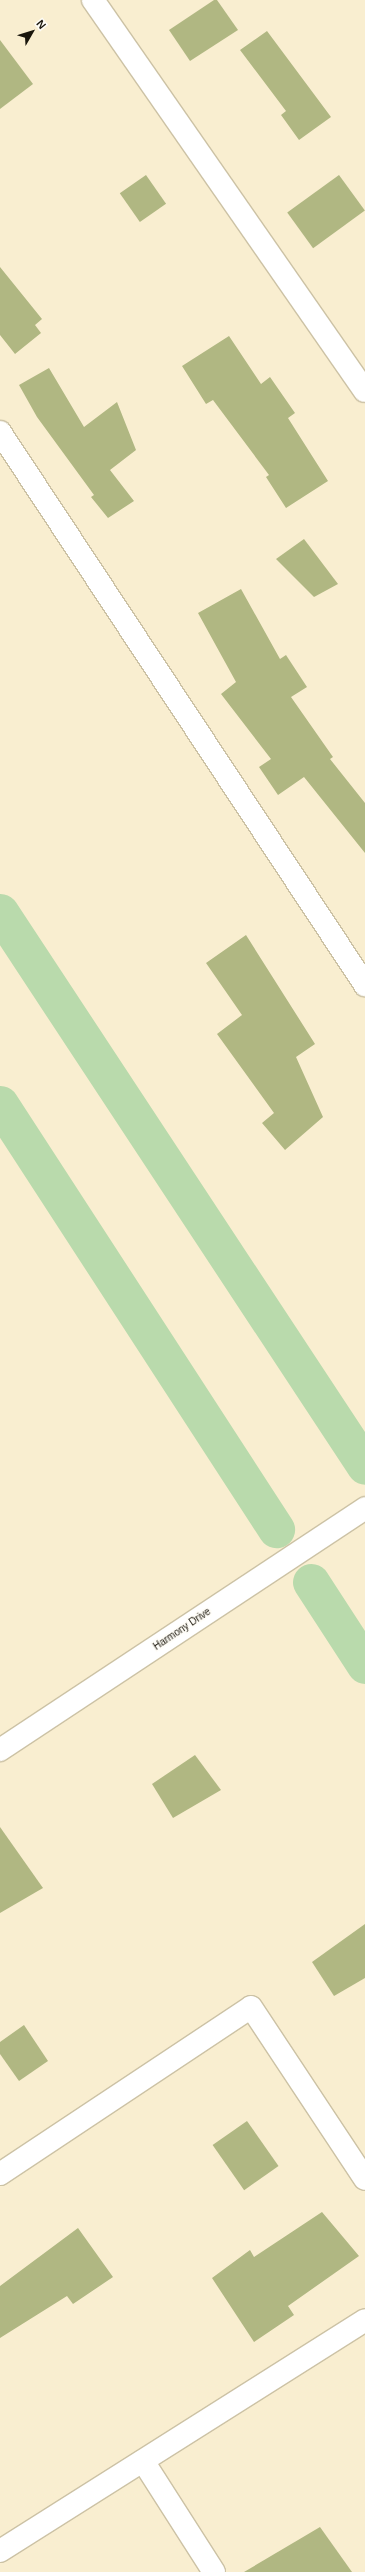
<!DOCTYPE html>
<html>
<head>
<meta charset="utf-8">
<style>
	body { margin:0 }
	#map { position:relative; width:365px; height:2572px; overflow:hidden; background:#f9eed0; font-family:Helvetica,sans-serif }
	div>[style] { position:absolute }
	.canal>* { height:37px; margin:-18.5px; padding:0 18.5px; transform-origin:18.5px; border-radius:18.5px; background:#b9daac }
	.building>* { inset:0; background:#b0b782; transform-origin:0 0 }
	.roads { filter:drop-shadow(1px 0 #ccc2a5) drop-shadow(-1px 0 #ccc2a5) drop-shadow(0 1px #ccc2a5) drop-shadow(0 -1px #ccc2a5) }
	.minor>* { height:22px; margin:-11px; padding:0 11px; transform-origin:11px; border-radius:11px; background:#fff }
	.tertiary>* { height:22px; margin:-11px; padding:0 11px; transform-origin:11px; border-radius:11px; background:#fff }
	span { translate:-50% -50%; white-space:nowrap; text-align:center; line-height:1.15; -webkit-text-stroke:3px #fefcf6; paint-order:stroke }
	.street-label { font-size:10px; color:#1a160c }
	.north { position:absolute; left:12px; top:12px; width:40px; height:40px; -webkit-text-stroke:3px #fefcf6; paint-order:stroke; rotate:51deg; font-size:11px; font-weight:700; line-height:16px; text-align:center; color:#1a160c }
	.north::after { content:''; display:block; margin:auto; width:14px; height:18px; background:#1a160c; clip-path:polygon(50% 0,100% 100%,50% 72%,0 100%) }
</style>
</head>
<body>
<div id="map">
	<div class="canal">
		<i style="left:0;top:912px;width:663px;rotate:56.62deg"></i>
		<i style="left:0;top:1104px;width:507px;rotate:57deg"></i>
		<i style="left:311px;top:1582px;width:99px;rotate:57deg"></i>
	</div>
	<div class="building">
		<i style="clip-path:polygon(214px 0,217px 0,238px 30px,190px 61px,169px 30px)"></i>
		<i style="clip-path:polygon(267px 31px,331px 117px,299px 140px,281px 115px,286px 111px,240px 50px)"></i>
		<i style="clip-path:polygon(0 40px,33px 84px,0 109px)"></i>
		<i style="left:146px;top:175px;width:35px;height:32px;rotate:55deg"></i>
		<i style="left:339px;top:175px;width:44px;height:64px;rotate:54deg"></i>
		<i style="clip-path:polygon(0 267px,42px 319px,35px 325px,41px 333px,15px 354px,0 335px)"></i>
		<i style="clip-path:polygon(229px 336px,261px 384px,270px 377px,295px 413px,288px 418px,328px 481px,286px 508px,266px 477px,269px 475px,213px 400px,206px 404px,182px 366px)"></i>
		<i style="clip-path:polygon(49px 368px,84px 427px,117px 402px,136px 450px,110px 470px,134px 501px,108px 518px,91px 497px,94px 495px,37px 417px,19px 385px)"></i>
		<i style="clip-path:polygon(304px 539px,338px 584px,314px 597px,276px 559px)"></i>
		<i style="clip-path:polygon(241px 589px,280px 659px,286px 655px,307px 687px,291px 697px,333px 757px,330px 759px,365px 803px,365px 853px,304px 777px,278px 795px,259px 767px,271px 759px,221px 694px,236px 682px,198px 613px)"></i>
		<i style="clip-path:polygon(246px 935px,315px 1044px,296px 1057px,323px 1117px,285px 1150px,262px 1123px,274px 1113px,217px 1034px,242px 1015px,206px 963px)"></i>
		<i style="clip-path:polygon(195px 1755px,221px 1790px,173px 1818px,152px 1784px)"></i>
		<i style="clip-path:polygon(0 1827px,43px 1888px,0 1913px)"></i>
		<i style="clip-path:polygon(365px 1924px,365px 1978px,334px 1996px,312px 1962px)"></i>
		<i style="clip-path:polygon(24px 2025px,48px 2061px,19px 2081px,0 2054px,0 2042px)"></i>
		<i style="left:247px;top:2121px;width:55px;height:42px;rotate:55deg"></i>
		<i style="clip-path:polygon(322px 2212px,359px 2256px,288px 2306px,294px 2315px,254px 2342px,212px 2278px,250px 2250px,254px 2257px)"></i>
		<i style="clip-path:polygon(78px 2228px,113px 2277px,73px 2304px,67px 2296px,0 2338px,0 2286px)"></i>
		<i style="clip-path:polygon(320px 2527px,352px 2572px,244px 2572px)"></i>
	</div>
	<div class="roads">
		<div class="minor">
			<i style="left:93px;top:0;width:476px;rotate:55.2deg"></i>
			<i style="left:0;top:432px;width:663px;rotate:56.57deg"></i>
			<i style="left:0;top:2174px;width:301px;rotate:-33.6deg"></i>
			<i style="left:251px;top:2007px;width:206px;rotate:56.5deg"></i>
			<i style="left:143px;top:2461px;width:132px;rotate:57.4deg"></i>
			<i style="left:0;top:2551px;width:432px;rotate:-32.3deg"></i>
		</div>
		<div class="tertiary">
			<i style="left:0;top:1750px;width:438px;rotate:-33.5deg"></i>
		</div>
	</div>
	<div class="street-label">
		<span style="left:182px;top:1629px;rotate:-34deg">Harmony Drive</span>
	</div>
	<div class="north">N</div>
</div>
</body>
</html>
